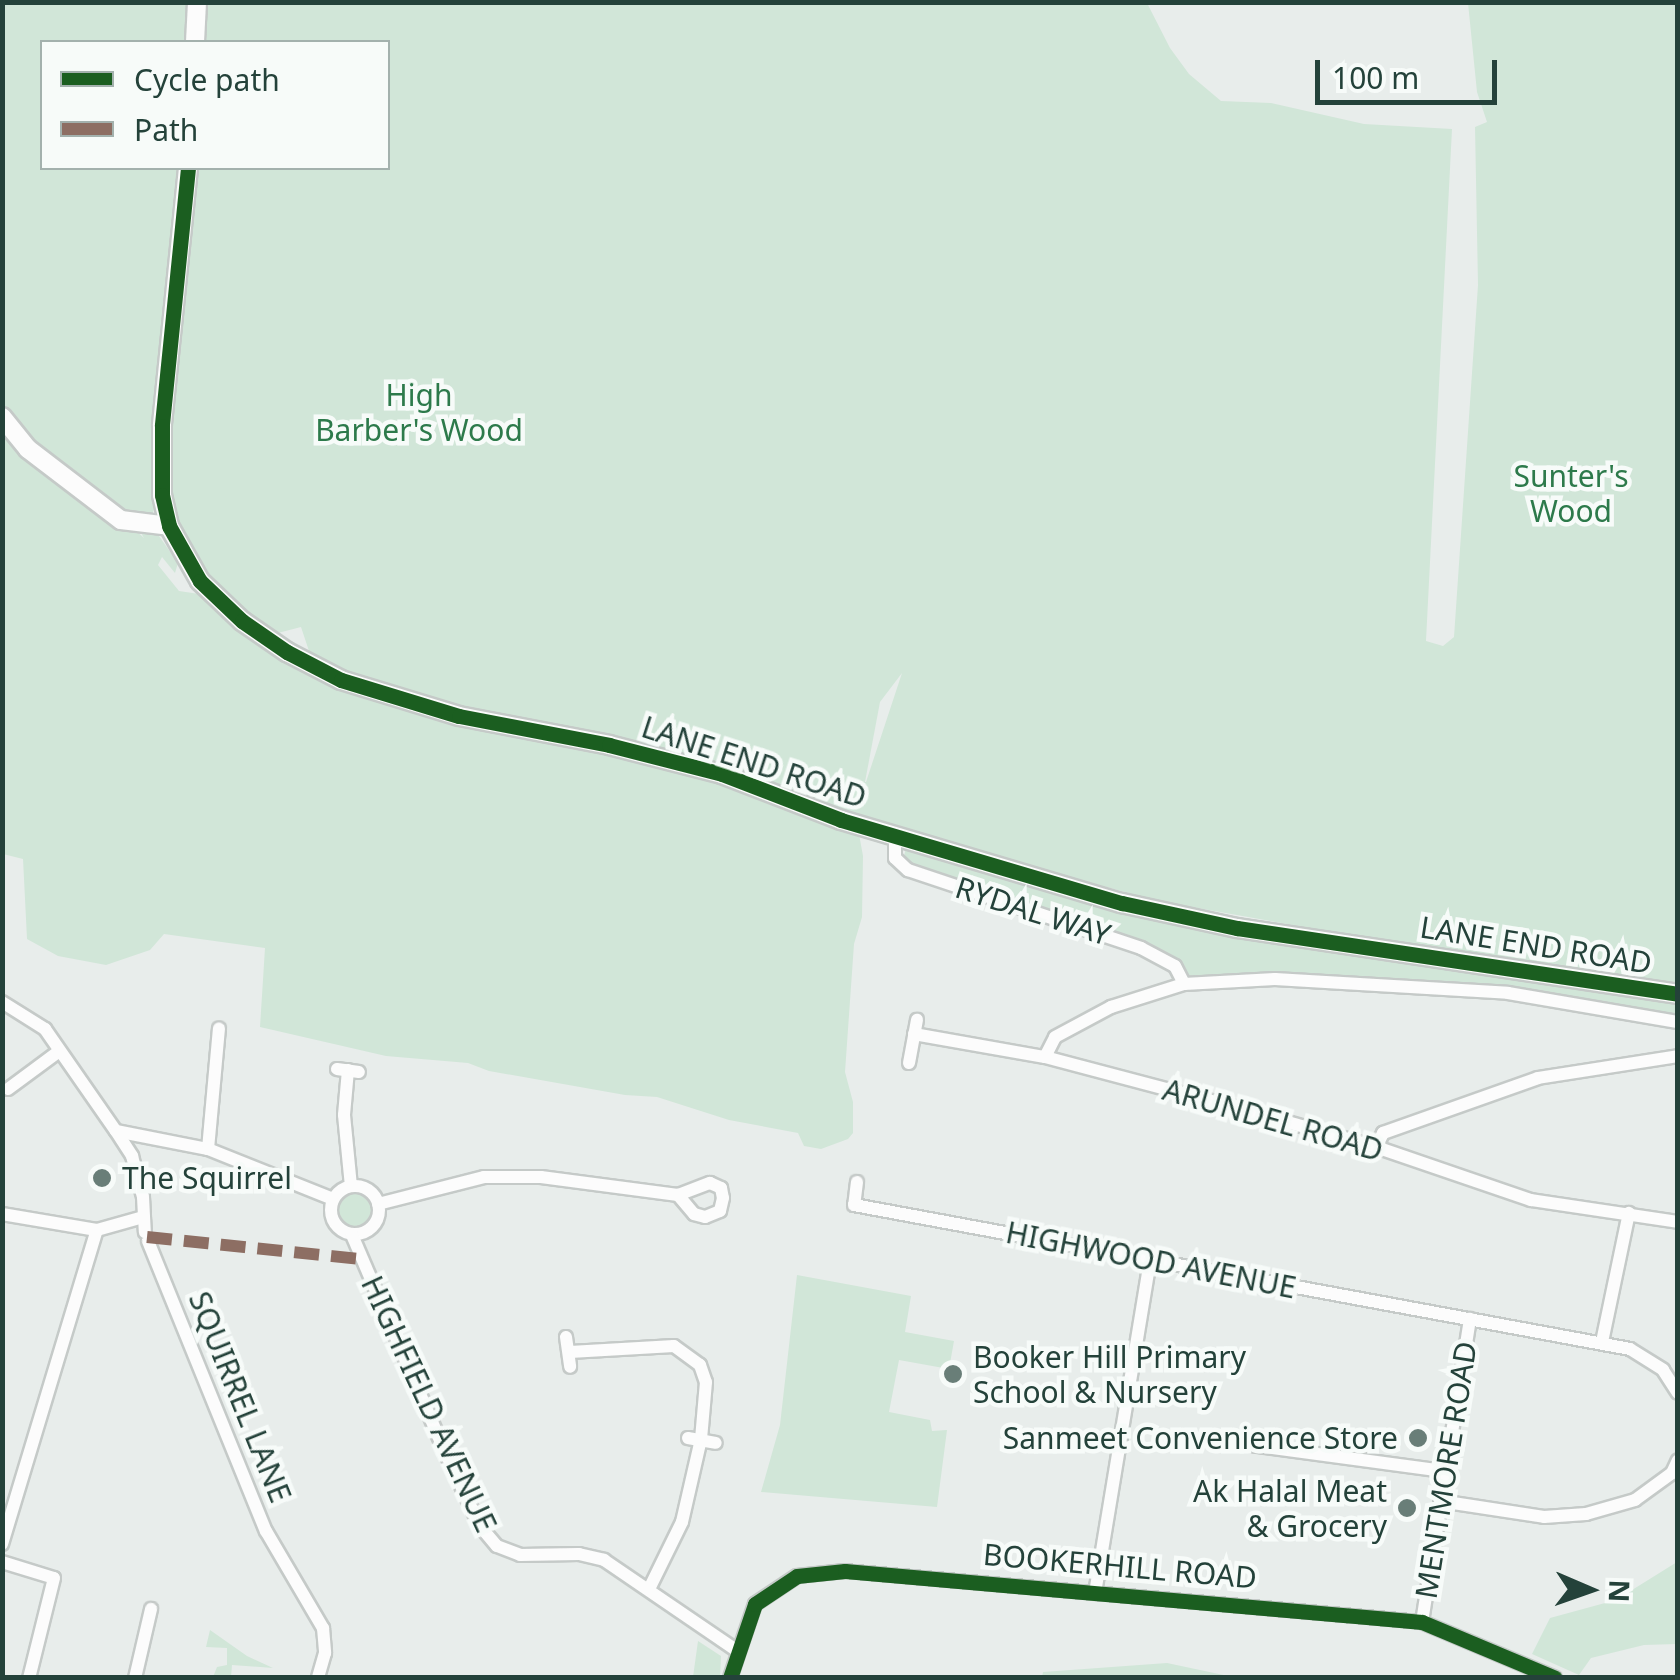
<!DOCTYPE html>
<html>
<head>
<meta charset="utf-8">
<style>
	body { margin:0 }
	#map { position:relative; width:1680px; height:1680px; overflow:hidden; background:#e8edeb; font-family:"Noto Sans",sans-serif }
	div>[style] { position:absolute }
	.green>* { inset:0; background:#d1e6d8 }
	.round { border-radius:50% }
	.roads { filter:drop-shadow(2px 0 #c5cac8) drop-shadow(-2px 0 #c5cac8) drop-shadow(0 2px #c5cac8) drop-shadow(0 -2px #c5cac8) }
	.street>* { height:12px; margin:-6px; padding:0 6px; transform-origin:6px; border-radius:6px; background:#fcfcfc }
	.street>.ring { margin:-6px; padding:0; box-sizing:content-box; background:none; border:12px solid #fcfcfc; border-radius:50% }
	.secondary>* { height:18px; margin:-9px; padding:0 9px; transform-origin:9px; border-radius:9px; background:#fcfcfc }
	.quiet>* { height:12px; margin-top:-6px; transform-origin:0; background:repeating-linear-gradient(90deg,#8d6e63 0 25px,transparent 0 37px) }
	.cycleway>* { height:15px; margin:-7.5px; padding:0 7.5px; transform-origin:7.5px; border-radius:7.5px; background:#1b5e20 }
	.dots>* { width:28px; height:28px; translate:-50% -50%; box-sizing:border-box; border:5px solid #f7fbf9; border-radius:50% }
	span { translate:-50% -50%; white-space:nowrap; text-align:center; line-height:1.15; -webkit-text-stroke:9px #f7fbf9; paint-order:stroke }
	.park-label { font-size:30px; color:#2d7a4b }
	.street-label { font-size:30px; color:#24423a }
	.poi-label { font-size:30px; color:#24423a }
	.left { translate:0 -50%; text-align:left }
	.right { translate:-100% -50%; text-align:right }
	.frame { position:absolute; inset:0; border:5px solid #24423a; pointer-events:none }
	.legend { position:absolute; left:40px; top:40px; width:350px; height:130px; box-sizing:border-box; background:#f7fbf9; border:2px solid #a3b1ad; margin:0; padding:12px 18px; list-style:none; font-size:30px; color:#24423a }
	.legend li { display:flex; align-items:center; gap:20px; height:50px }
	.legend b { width:50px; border:2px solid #a3b1ad }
	.north { position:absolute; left:1540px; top:1540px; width:100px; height:100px; -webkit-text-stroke:8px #f7fbf9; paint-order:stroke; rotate:92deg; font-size:28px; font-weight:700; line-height:40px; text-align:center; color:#24423a }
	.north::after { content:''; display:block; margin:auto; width:35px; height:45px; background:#24423a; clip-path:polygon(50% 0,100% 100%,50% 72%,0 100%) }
	.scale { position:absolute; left:1315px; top:60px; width:182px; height:45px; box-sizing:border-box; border:5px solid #24423a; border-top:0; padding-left:12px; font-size:30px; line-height:35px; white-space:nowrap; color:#24423a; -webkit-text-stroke:8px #f7fbf9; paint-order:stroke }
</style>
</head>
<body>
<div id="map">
	<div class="green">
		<i style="clip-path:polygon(3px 3px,189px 3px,187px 42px,42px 42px,42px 168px,179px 168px,152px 467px,156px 504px,152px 515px,134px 529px,144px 538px,140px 531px,159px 536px,178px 563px,175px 573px,162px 557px,158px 565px,179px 591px,199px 594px,271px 653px,341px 685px,679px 766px,859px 834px,863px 856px,862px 917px,854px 944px,845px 1072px,853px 1102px,853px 1133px,848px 1139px,821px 1149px,804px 1146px,798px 1133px,729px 1120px,657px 1097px,625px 1095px,489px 1071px,468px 1063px,386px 1056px,260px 1027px,265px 948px,164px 934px,150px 950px,106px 965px,58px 956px,27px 939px,23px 859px,3px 854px)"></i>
		<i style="clip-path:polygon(evenodd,203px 3px,1147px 3px,1170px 48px,1189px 74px,1221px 101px,1271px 103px,1364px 124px,1452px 129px,1426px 641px,1443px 646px,1454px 637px,1478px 285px,1475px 127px,1487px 122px,1477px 92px,1468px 3px,1677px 3px,1677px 985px,1371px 939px,1158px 901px,425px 702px,311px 657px,301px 627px,274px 634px,206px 577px,184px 541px,171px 498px,167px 468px,195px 168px,388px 168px,388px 42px,201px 42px,203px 3px,902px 673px,866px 782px,865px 782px,880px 702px,902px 673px)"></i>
		<i style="clip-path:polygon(906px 848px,1044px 890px,1175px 921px,1677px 997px,1677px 1020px,1522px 990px,1442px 981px,1320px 974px,1193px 980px,1180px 968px,912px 869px,903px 860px)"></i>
		<i class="round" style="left:336px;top:1193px;width:38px;height:38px"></i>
		<i style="clip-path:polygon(797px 1275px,911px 1296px,905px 1332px,954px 1341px,949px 1369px,899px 1360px,889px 1412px,930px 1420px,932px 1431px,947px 1430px,937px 1507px,761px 1492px,780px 1425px)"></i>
		<i style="clip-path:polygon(1677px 1562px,1677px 1644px,1644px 1645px,1591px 1658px,1579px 1675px,1532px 1654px,1550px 1618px,1616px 1600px)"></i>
		<i style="clip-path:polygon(210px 1630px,247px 1656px,273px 1668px,232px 1665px,231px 1677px,213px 1677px,217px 1667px,227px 1665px,227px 1648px,206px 1647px)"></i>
		<i style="clip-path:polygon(698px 1641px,721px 1656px,720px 1677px,693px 1677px)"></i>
		<i style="clip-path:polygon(1167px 1663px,1233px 1677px,1042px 1677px,1043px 1672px)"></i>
	</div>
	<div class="roads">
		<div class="street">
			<i style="left:895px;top:834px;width:24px;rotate:90deg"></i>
			<i style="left:895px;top:858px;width:18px;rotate:43deg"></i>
			<i style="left:908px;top:870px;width:246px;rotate:18.5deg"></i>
			<i style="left:1141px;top:948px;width:38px;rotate:28deg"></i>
			<i style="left:1175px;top:966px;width:20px;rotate:63deg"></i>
			<i style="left:2px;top:1002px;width:51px;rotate:32.1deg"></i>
			<i style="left:45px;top:1029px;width:124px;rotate:55.2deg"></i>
			<i style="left:116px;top:1131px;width:94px;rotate:11.1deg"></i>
			<i style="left:208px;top:1149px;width:135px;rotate:21.8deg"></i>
			<i style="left:914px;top:1034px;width:133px;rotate:10deg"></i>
			<i style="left:1045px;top:1057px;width:207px;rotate:14.8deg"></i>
			<i style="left:1245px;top:1110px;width:136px;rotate:15.8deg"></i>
			<i style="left:1376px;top:1147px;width:164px;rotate:18.9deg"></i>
			<i style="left:1531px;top:1200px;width:149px;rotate:8.5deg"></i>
			<i style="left:1045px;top:1057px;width:22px;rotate:-63deg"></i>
			<i style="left:1055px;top:1037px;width:64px;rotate:-28.2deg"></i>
			<i style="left:1111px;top:1007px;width:77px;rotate:-17.5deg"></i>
			<i style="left:1184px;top:984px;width:91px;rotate:-3.1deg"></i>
			<i style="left:1275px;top:979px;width:233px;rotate:3.4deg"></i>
			<i style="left:1508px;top:993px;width:172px;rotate:9.7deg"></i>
			<i style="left:909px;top:1063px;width:44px;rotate:-79.5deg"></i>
			<i style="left:337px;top:1069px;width:22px;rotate:8deg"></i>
			<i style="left:348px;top:1070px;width:45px;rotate:95.1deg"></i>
			<i style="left:344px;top:1115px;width:71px;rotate:84.4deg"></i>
			<i style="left:8px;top:1089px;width:62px;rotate:-36.5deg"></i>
			<i style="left:116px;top:1131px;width:30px;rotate:57deg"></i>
			<i style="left:132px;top:1156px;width:42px;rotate:75deg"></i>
			<i style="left:143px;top:1197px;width:35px;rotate:87deg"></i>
			<i style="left:1376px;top:1147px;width:16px;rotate:-63deg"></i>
			<i style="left:1383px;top:1133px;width:164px;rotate:-19.5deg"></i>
			<i style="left:1538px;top:1078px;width:142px;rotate:-8.9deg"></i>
			<i style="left:208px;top:1149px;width:121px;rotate:-84.8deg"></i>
			<i style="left:857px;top:1182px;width:23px;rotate:97deg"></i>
			<i style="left:854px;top:1205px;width:789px;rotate:10.51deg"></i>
			<i style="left:1630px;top:1349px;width:39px;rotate:32deg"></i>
			<i style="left:1663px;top:1370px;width:27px;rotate:57deg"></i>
			<i class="ring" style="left:331px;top:1186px;width:36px;height:36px"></i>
			<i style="left:378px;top:1204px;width:109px;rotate:-14.3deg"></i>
			<i style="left:484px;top:1177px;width:57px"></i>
			<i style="left:541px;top:1177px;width:138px;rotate:7.5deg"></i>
			<i style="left:678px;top:1195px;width:34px;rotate:-21deg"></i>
			<i style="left:710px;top:1183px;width:12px;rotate:24deg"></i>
			<i style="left:721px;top:1188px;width:10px;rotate:79deg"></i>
			<i style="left:723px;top:1198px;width:13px;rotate:103deg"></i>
			<i style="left:720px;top:1211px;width:16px;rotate:158deg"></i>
			<i style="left:705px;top:1217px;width:11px;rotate:-165deg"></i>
			<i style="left:694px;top:1214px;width:25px;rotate:-130deg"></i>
			<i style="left:2px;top:1214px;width:96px;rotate:9.6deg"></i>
			<i style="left:97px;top:1230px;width:48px;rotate:-15.8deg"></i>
			<i style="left:352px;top:1235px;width:238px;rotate:66.8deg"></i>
			<i style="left:446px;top:1454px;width:80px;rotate:64.7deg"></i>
			<i style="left:480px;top:1526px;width:26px;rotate:50deg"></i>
			<i style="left:497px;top:1546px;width:25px;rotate:21deg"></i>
			<i style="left:520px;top:1555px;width:59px;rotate:-1deg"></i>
			<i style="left:579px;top:1554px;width:26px;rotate:13deg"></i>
			<i style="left:604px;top:1560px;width:160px;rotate:34.3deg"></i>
			<i style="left:148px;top:1241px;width:313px;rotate:67.9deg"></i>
			<i style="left:266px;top:1531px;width:113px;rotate:59.6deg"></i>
			<i style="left:323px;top:1628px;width:25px;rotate:85deg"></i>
			<i style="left:325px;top:1653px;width:26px;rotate:106deg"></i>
			<i style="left:566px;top:1337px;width:30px;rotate:82deg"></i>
			<i style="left:1602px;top:1342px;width:132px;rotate:-78.2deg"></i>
			<i style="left:570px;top:1352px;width:104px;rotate:-3.3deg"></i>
			<i style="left:674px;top:1346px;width:32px;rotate:36deg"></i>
			<i style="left:700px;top:1365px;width:18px;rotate:71deg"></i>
			<i style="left:706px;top:1382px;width:57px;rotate:95deg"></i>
			<i style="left:701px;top:1439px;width:85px;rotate:102.9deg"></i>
			<i style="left:682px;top:1522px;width:75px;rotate:116.2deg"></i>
			<i style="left:688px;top:1438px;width:28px;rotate:10deg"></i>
			<i style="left:1236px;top:1443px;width:209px;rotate:7.7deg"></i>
			<i style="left:1440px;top:1501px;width:105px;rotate:8.7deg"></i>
			<i style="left:1544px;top:1517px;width:42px;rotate:-4.1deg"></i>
			<i style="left:1586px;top:1514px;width:51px;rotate:-15.9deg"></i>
			<i style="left:1635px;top:1500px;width:46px;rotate:-36.1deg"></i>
			<i style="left:1672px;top:1473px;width:14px;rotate:-65deg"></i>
			<i style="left:2px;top:1544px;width:328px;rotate:-73.2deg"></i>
			<i style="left:2px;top:1562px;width:54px;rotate:17.1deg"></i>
			<i style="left:54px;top:1578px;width:103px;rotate:104deg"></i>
			<i style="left:1095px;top:1593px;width:338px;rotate:-80.6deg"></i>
			<i style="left:1422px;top:1622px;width:307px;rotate:-81deg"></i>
			<i style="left:135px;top:1678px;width:71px;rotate:-76.9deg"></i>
			<i style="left:730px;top:1678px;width:78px;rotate:-71.3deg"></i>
			<i style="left:755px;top:1604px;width:50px;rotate:-33.7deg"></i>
			<i style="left:797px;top:1576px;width:48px;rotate:-5.9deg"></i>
			<i style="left:845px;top:1571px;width:579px;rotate:5.05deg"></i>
			<i style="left:1422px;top:1622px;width:144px;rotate:22.8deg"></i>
		</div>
		<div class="secondary">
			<i style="left:195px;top:42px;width:40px;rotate:-87.1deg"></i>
			<i style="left:188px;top:168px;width:259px;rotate:95.8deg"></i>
			<i style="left:162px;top:426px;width:69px;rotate:90deg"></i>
			<i style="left:162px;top:495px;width:32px;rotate:77deg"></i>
			<i style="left:169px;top:526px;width:63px;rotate:60.6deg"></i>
			<i style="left:200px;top:581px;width:58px;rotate:43.6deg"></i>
			<i style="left:242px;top:621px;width:55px;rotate:34.6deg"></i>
			<i style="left:287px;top:652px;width:61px;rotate:27.4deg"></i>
			<i style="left:341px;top:680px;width:123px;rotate:17deg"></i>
			<i style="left:459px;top:716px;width:153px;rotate:10.9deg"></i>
			<i style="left:609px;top:745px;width:117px;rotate:14.4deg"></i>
			<i style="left:722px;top:774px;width:128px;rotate:21.1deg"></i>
			<i style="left:841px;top:820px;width:293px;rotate:16.5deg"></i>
			<i style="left:1122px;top:903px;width:118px;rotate:12.3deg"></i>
			<i style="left:1237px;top:928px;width:446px;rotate:8.5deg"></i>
			<i style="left:2px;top:417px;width:41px;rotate:50.9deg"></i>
			<i style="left:28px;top:449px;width:117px;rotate:37.4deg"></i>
			<i style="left:121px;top:520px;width:48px;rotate:7.1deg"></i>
		</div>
	</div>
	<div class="quiet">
		<i style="left:147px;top:1237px;width:213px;rotate:5.9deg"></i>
	</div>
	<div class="cycleway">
		<i style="left:188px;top:168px;width:259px;rotate:95.8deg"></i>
		<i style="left:162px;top:426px;width:69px;rotate:90deg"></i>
		<i style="left:162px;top:495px;width:32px;rotate:77deg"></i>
		<i style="left:169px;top:526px;width:63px;rotate:60.6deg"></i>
		<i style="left:200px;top:581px;width:58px;rotate:43.6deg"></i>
		<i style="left:242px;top:621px;width:55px;rotate:34.6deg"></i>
		<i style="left:287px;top:652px;width:61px;rotate:27.4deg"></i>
		<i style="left:341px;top:680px;width:123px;rotate:17deg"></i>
		<i style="left:459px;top:716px;width:153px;rotate:10.9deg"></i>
		<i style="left:609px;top:745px;width:117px;rotate:14.4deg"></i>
		<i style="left:722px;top:774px;width:128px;rotate:21.1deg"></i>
		<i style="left:841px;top:820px;width:293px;rotate:16.5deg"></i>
		<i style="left:1122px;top:903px;width:118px;rotate:12.3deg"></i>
		<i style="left:1237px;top:928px;width:446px;rotate:8.5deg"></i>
		<i style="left:730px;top:1678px;width:78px;rotate:-71.3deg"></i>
		<i style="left:755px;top:1604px;width:50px;rotate:-33.7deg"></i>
		<i style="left:797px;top:1576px;width:48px;rotate:-5.9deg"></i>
		<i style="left:845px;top:1571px;width:579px;rotate:5.05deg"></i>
		<i style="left:1422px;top:1622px;width:144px;rotate:22.8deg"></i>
	</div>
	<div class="dots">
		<i style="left:102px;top:1178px;background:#697e78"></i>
		<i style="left:953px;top:1374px;background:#697e78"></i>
		<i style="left:1418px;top:1438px;background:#697e78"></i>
		<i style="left:1407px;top:1508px;background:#697e78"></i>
	</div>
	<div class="park-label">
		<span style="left:419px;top:412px">High<br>Barber's Wood</span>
		<span style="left:1571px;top:493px">Sunter's<br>Wood</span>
	</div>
	<div class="street-label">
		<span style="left:754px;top:762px;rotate:18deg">LANE END ROAD</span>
		<span style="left:1033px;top:911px;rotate:18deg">RYDAL WAY</span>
		<span style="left:1536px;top:945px;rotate:9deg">LANE END ROAD</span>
		<span style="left:1273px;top:1120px;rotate:16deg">ARUNDEL ROAD</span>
		<span style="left:1151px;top:1260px;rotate:11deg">HIGHWOOD AVENUE</span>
		<span style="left:240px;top:1397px;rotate:68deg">SQUIRREL LANE</span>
		<span style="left:429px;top:1404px;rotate:65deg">HIGHFIELD AVENUE</span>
		<span style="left:1446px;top:1470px;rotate:-81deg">MENTMORE ROAD</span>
		<span style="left:1120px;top:1566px;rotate:5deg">BOOKERHILL ROAD</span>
	</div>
	<div class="poi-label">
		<span class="left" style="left:122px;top:1178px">The Squirrel</span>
		<span class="left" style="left:973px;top:1374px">Booker Hill Primary<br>School &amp; Nursery</span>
		<span class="right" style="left:1398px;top:1438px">Sanmeet Convenience Store</span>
		<span class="right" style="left:1387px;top:1508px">Ak Halal Meat<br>&amp; Grocery</span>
	</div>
	<div class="frame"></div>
	<ul class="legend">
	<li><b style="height:12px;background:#1b5e20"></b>Cycle path</li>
	<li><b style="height:12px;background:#8d6e63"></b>Path</li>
	</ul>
	<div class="north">N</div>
	<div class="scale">100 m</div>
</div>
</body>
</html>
